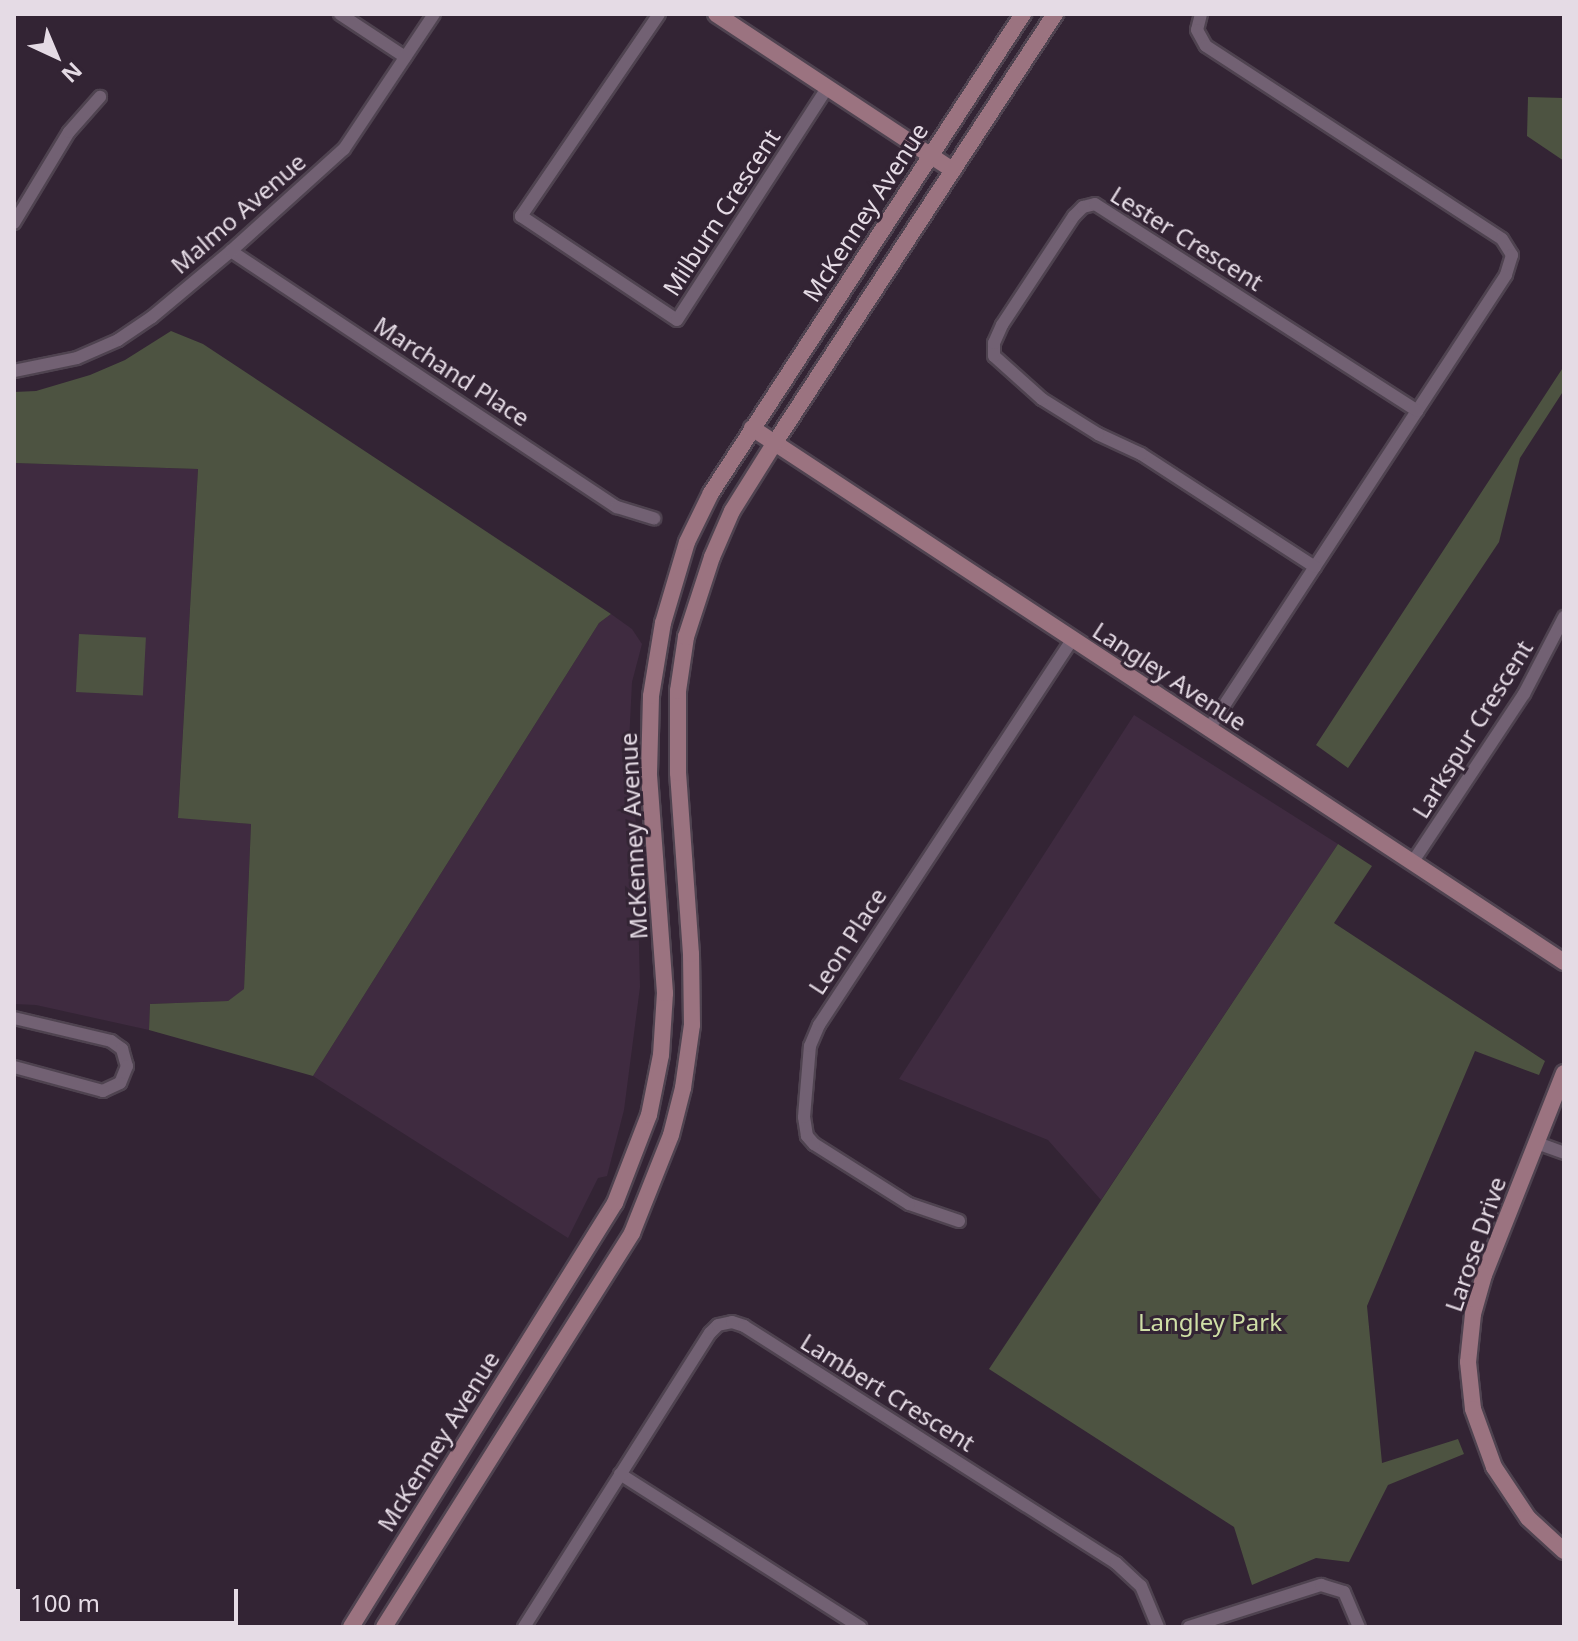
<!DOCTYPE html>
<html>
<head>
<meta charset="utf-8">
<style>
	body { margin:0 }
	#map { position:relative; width:1578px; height:1641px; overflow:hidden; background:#332434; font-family:"Noto Sans",sans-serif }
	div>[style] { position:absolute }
	.built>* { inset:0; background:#3f2b40 }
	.green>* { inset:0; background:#4d5341; transform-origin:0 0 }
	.roads { filter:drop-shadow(2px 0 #4f4350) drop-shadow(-2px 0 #4f4350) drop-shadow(0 2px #4f4350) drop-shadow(0 -2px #4f4350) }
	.street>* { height:12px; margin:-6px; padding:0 6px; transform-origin:6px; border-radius:6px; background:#726173 }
	.secondary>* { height:16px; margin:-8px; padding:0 8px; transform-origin:8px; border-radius:8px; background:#9b7380 }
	span { translate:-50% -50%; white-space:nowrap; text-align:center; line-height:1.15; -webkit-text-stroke:6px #332434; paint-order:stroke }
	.street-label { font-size:24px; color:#e5dbe5 }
	.park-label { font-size:24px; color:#cfdfa6 }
	.frame { position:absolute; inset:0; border:16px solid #e5dbe5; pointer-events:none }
	.north { position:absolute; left:16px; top:16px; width:80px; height:80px; -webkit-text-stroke:6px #332434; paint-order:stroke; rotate:136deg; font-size:22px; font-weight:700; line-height:32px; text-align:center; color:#e5dbe5 }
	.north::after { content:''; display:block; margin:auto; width:28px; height:36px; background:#e5dbe5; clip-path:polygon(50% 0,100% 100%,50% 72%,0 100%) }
	.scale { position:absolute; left:16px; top:1589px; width:222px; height:36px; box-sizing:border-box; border:4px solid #e5dbe5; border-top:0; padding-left:10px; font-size:24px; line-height:28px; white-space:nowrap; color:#e5dbe5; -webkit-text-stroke:6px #332434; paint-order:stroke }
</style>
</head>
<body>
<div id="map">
	<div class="built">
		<i style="clip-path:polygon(14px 463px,198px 469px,178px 817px,251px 824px,244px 990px,228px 1001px,150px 1004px,149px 1030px,36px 1005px,14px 1004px)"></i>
		<i style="clip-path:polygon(611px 614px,632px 629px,642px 644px,632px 682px,629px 743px,636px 825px,640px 987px,624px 1110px,607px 1176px,598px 1178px,568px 1238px,313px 1076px,599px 623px)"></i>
		<i style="clip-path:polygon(1134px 715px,1338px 844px,1101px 1200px,1048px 1140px,899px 1079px)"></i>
	</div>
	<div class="green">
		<i style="clip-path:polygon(1528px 97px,1564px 98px,1564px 161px,1527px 136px)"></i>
		<i style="clip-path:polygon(171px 331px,203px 344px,611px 614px,599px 623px,313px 1076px,149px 1030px,150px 1004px,228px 1001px,244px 989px,251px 824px,178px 818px,198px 469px,14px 463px,14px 392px,36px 391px,90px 375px,125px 360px)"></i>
		<i style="clip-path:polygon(1564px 366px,1564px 390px,1520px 458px,1499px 542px,1348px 768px,1316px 745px)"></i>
		<i style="left:79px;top:634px;width:67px;height:58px;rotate:3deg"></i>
		<i style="clip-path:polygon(1338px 844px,1372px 866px,1334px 923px,1545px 1061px,1539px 1075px,1475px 1051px,1367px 1306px,1382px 1463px,1458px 1439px,1464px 1454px,1388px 1485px,1349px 1562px,1316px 1558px,1252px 1585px,1234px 1527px,989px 1369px)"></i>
	</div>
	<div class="roads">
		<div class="street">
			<i style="left:340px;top:14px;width:78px;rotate:33.5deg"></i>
			<i style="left:659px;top:14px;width:245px;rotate:124.3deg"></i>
			<i style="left:521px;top:216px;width:187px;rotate:33.7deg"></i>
			<i style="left:677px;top:320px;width:276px;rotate:-57.1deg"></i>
			<i style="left:1201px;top:14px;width:16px;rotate:104deg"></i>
			<i style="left:1197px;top:30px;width:18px;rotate:61deg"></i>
			<i style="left:1206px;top:46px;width:353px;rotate:33.1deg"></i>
			<i style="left:1502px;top:239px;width:19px;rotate:58deg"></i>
			<i style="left:1512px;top:255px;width:21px;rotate:107deg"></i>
			<i style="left:1506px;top:275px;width:544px;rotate:123.22deg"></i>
			<i style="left:14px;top:223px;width:106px;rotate:-58.9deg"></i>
			<i style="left:69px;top:132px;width:47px;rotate:-48.5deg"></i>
			<i style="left:231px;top:251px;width:463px;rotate:33.6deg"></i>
			<i style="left:617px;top:507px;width:39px;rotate:17deg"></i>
			<i style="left:14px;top:371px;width:64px;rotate:-11.7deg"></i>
			<i style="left:77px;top:358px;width:45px;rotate:-23.7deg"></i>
			<i style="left:118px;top:340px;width:41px;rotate:-34.1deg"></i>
			<i style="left:152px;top:317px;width:103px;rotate:-39.9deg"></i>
			<i style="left:231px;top:251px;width:152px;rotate:-42.1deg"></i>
			<i style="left:344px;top:149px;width:162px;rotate:-56.3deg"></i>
			<i style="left:1315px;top:567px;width:207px;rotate:-147deg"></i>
			<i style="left:1141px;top:454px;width:47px;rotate:-155.1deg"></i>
			<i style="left:1098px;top:434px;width:66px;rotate:-148deg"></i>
			<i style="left:1042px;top:399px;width:64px;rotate:-138.1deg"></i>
			<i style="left:994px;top:356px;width:13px;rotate:-90deg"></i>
			<i style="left:994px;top:343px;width:20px;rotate:-66deg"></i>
			<i style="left:1002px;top:325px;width:131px;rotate:-56.6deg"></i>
			<i style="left:1074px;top:216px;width:13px;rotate:-45deg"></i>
			<i style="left:1083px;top:207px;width:12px;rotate:-14deg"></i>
			<i style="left:1095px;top:204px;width:383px;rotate:32.7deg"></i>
			<i style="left:1412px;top:863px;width:203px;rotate:-56.5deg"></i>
			<i style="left:1524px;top:694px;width:87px;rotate:-62.5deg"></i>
			<i style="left:14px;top:1018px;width:100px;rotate:13.3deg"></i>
			<i style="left:111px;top:1041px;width:14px;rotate:36deg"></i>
			<i style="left:122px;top:1049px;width:18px;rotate:74deg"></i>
			<i style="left:127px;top:1066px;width:18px;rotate:112deg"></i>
			<i style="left:120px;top:1083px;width:19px;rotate:155deg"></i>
			<i style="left:103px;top:1091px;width:92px;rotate:-164.9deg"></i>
			<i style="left:1537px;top:1143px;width:29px;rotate:20deg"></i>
			<i style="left:959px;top:1221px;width:53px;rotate:-161.2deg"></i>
			<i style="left:909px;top:1204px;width:112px;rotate:-147.7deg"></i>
			<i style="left:814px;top:1144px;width:11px;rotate:-131deg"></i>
			<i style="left:807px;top:1136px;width:19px;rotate:-99deg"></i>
			<i style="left:804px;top:1117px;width:71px;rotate:-85.2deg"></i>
			<i style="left:810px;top:1046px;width:23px;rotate:-67deg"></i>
			<i style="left:819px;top:1025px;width:461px;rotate:-56.7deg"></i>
			<i style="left:620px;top:1474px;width:285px;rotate:32.5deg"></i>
			<i style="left:524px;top:1627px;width:348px;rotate:-57.7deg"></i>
			<i style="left:710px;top:1333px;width:11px;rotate:-45deg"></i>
			<i style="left:718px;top:1325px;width:14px;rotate:-12deg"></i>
			<i style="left:732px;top:1322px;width:13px;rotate:18deg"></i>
			<i style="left:744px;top:1326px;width:441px;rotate:32.5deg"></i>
			<i style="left:1116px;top:1563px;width:34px;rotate:43deg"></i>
			<i style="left:1141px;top:1586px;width:44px;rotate:67.5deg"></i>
			<i style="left:1189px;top:1627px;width:139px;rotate:-17.7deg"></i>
			<i style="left:1321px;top:1585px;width:24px;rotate:17deg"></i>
			<i style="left:1344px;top:1592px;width:38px;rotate:67deg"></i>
		</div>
		<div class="secondary">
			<i style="left:716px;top:14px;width:284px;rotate:33.4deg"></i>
			<i style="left:752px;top:428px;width:972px;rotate:33.33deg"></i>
			<i style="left:1564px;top:1073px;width:217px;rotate:111.6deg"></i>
			<i style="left:1484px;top:1275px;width:41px;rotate:105.8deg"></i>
			<i style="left:1473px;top:1314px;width:48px;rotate:95.9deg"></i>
			<i style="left:1468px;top:1362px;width:47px;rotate:83.9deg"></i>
			<i style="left:1473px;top:1409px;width:62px;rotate:70.1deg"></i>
			<i style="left:1494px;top:1467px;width:61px;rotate:56.3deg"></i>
			<i style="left:1528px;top:1518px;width:49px;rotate:42.5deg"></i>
			<i style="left:351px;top:1627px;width:499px;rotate:-58.1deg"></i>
			<i style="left:615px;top:1203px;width:94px;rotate:-68.9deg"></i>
			<i style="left:649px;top:1115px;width:61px;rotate:-78.7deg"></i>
			<i style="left:661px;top:1055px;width:62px;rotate:-86.3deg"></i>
			<i style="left:665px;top:993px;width:221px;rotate:-94.2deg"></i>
			<i style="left:649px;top:773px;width:77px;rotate:-88.5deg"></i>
			<i style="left:651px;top:696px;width:74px;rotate:-80.7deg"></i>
			<i style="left:663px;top:623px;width:84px;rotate:-73.5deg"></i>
			<i style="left:687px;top:542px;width:55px;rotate:-63.9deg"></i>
			<i style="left:711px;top:493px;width:572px;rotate:-56.92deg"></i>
			<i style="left:384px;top:1627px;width:466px;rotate:-57.8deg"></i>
			<i style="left:632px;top:1233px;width:105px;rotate:-68.3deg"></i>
			<i style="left:671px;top:1135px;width:49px;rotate:-75.7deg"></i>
			<i style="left:683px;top:1088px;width:64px;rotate:-81.9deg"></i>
			<i style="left:692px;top:1025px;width:71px;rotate:-90.8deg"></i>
			<i style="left:691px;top:954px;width:181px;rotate:-94.1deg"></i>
			<i style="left:678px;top:773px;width:82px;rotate:-90deg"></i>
			<i style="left:678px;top:691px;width:55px;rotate:-81.6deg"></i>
			<i style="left:686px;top:637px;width:84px;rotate:-72deg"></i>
			<i style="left:712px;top:557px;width:50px;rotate:-66.5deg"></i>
			<i style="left:732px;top:511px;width:79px;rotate:-57.9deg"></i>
			<i style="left:774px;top:444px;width:514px;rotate:-56.84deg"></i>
		</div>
	</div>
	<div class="street-label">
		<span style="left:721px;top:212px;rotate:-57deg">Milburn Crescent</span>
		<span style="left:865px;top:212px;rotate:-57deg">McKenney Avenue</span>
		<span style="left:238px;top:213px;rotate:-41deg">Malmo Avenue</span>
		<span style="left:1187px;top:238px;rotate:32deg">Lester Crescent</span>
		<span style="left:452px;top:371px;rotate:33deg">Marchand Place</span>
		<span style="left:1170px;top:676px;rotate:33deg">Langley Avenue</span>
		<span style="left:1472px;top:729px;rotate:-58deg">Larkspur Crescent</span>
		<span style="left:633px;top:836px;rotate:-93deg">McKenney Avenue</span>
		<span style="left:847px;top:941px;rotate:-57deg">Leon Place</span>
		<span style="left:1475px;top:1244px;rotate:-71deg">Larose Drive</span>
		<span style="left:888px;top:1392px;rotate:32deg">Lambert Crescent</span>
		<span style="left:438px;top:1441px;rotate:-58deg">McKenney Avenue</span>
	</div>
	<div class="park-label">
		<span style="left:1210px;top:1322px">Langley Park</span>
	</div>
	<div class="frame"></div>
	<div class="north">N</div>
	<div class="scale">100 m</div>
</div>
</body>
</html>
